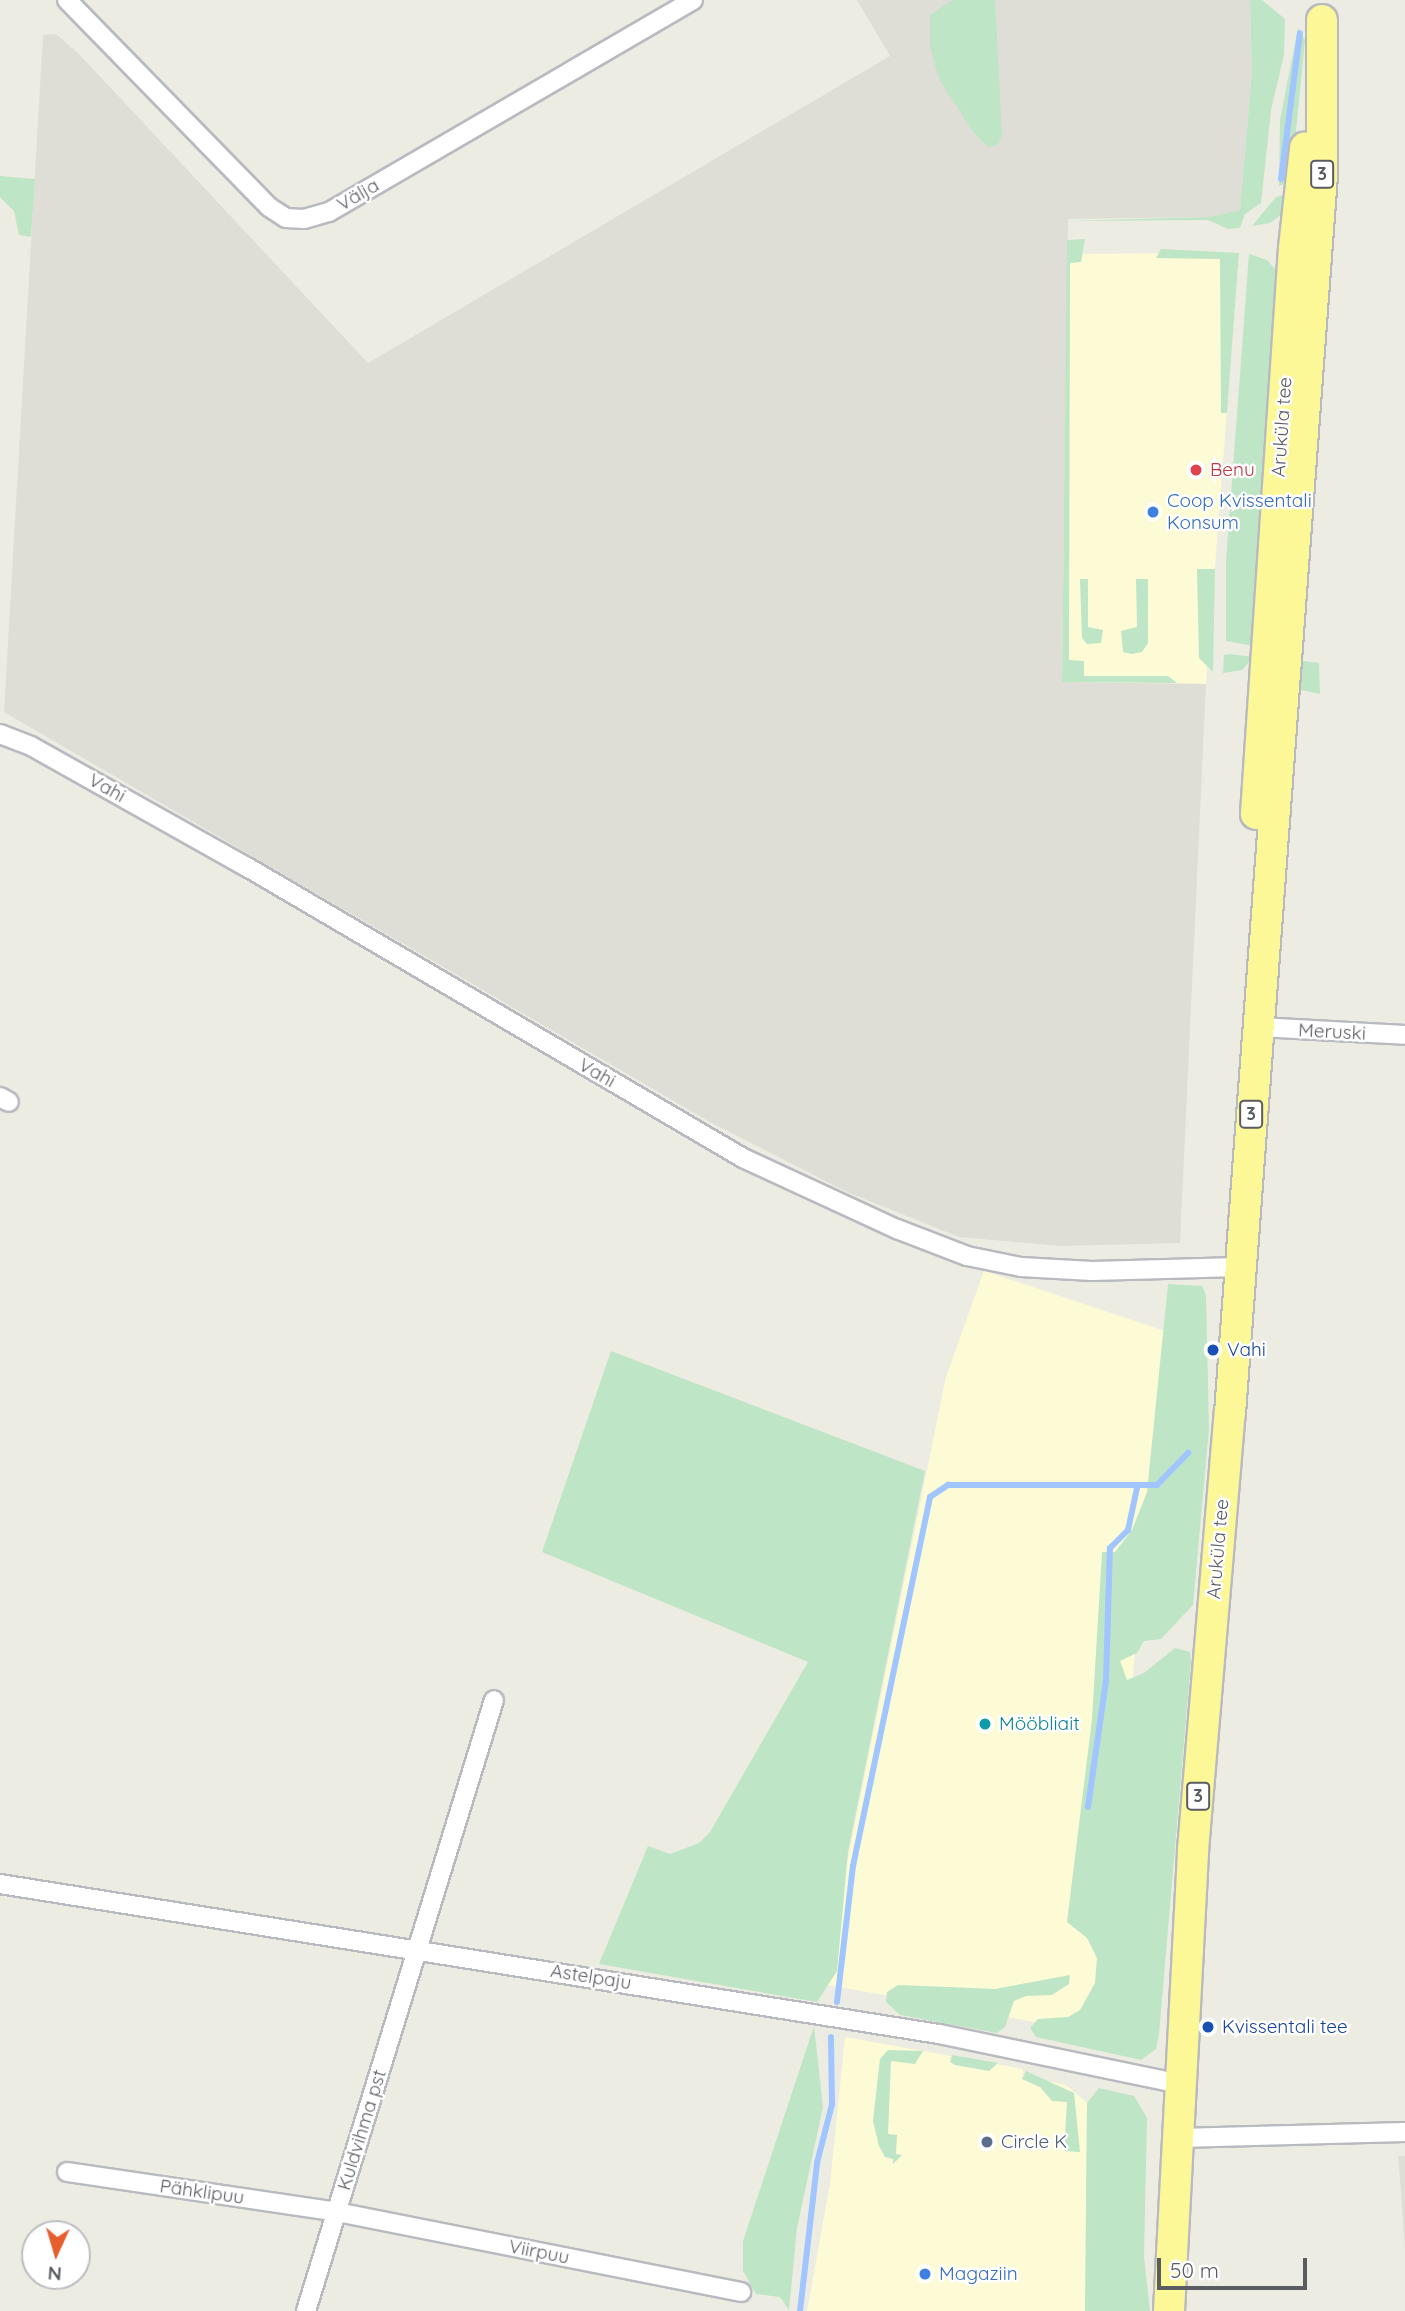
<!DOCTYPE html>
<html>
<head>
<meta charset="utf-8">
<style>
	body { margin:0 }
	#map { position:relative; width:1405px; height:2311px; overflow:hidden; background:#edece2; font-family:Quicksand,sans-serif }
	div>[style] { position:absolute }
	.commercial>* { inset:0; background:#fdfbd6 }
	.industrial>* { inset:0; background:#deded6 }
	.green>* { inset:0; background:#bee5c5 }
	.stream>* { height:6px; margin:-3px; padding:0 3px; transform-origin:3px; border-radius:3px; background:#a1c5fe }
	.roads { filter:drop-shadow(2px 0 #b9bac0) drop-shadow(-2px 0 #b9bac0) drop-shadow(0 2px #b9bac0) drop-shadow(0 -2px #b9bac0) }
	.minor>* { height:18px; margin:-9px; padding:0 9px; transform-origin:9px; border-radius:9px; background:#fff }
	.trunk>* { height:30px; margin:-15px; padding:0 15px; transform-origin:15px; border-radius:15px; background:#fcf898 }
	.dots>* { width:19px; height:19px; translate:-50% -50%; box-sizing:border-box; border:4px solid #fff; border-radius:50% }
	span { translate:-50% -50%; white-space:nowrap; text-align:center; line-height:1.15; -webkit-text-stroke:5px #fff; paint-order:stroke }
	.shield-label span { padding:2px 5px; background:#fff; border:2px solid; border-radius:5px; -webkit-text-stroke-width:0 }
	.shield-label { font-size:18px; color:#5a5c62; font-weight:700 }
	.street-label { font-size:19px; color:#5a5c62 }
	.health-label { font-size:19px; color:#be3a42 }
	.left { translate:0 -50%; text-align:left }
	.shop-label { font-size:19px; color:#366cbe }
	.transit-label { font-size:19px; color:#164399 }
	.culture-label { font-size:19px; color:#0d838f }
	.service-label { font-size:19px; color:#4e5e75 }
	.north { position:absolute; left:21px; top:2220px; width:70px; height:70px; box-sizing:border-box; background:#fff; border:2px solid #bdbec0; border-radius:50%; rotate:184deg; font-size:19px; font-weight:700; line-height:28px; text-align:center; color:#5a5c62 }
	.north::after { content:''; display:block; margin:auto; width:24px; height:32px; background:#e75e2e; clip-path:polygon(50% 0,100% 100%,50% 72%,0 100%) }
	.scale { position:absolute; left:1157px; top:2258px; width:150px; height:32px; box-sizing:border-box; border:4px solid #5a5c62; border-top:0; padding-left:9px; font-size:21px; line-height:24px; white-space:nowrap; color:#5a5c62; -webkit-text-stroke:5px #fff; paint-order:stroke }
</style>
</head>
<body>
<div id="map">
	<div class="commercial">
		<i style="clip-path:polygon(1239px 253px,1206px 684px,1062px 682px,1057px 254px)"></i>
		<i style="clip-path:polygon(984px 1271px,1168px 1332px,1096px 2033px,822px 1984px,946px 1377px)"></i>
		<i style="clip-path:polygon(845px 2037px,1023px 2069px,1023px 2076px,1066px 2085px,1087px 2103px,1085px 2311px,807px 2311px,830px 2184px)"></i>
	</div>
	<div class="industrial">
		<i style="clip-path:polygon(857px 0,1250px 0,1252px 72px,1240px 210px,1209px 217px,1068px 219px,1062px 682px,1206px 684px,1180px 1243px,1061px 1246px,959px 1237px,847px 1192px,710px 1122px,4px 712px,43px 35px,56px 34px,78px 53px,368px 363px,890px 56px)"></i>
		<i style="clip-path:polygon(1398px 2156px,1405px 2156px,1405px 2251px,1401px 2191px)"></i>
	</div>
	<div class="green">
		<i style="clip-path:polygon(953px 0,995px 0,1002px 136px,998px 145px,988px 147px,974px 133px,939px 79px,930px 46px,930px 15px)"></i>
		<i style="clip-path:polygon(1250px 0,1262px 0,1285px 19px,1284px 55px,1271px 110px,1261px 203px,1245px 214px,1240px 228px,1228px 229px,1208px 220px,1067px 221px,1209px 217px,1240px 210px,1252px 72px)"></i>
		<i style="clip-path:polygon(1298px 28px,1305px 40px,1291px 181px,1279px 186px,1280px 120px)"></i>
		<i style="clip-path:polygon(0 176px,35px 179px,31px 237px,19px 235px,14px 211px,0 197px)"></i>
		<i style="clip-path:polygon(1283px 195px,1289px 197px,1285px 212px,1270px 223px,1252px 226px,1276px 197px)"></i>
		<i style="clip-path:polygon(1085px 239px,1081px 262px,1070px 263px,1069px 660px,1084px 661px,1084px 676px,1168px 676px,1177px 683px,1062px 682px,1067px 240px)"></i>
		<i style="clip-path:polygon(1161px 249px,1239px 253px,1227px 413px,1221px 413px,1220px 259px,1156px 258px)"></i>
		<i style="clip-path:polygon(1249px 254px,1267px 260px,1282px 277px,1253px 646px,1226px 641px,1226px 561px)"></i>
		<i style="clip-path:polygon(1197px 569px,1215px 569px,1213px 672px,1199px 658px)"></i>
		<i style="clip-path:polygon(1080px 579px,1088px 579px,1088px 627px,1103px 630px,1101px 643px,1087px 644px,1082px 638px)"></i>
		<i style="clip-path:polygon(1136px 579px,1148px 579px,1148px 643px,1142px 652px,1132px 654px,1123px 652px,1121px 631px,1137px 627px)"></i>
		<i style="clip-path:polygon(1224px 655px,1230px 654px,1254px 657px,1242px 670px,1223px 673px)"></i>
		<i style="clip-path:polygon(1295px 660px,1319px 663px,1320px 694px,1301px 690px)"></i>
		<i style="clip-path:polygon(1168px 1284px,1202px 1286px,1206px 1295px,1209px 1429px,1193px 1605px,1161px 1639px,1144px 1641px,1137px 1653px,1120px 1661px,1127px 1680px,1144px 1673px,1175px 1648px,1190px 1652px,1191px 1661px,1159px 2034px,1156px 2049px,1141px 2060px,1036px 2037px,1030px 2028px,1038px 2019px,1068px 2017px,1080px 2010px,1095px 1983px,1097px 1958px,1087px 1938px,1067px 1922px,1092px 1719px,1102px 1552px,1115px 1552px,1132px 1530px,1147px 1492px)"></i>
		<i style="clip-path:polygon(611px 1351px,925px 1471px,848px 1852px,837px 1971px,817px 2002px,599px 1964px,648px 1846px,670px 1854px,699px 1843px,710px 1832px,808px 1662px,542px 1552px)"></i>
		<i style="clip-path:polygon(1070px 1975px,1069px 1984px,1052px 1995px,1026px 1996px,1014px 2001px,1005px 2027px,997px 2033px,900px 2015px,886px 2002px,887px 1992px,898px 1985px,995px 1989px)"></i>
		<i style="clip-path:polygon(814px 2026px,823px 2107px,797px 2228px,789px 2310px,780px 2297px,756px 2294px,743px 2271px,743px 2241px)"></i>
		<i style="clip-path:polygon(888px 2050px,923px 2051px,915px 2064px,891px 2061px,888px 2134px,897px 2135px,896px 2154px,902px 2155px,893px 2164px,893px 2159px,885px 2157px,879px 2146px,873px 2121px,880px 2059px)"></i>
		<i style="clip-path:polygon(952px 2055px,998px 2063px,989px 2071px,955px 2065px,950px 2062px)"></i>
		<i style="clip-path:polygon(1026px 2071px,1074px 2093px,1080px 2152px,1064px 2151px,1067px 2102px,1052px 2101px,1040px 2087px,1022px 2079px)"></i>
		<i style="clip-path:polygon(1099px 2088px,1134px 2096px,1147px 2118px,1144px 2257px,1150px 2311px,1085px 2311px,1087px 2103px)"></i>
	</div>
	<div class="stream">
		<i style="left:1281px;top:179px;width:147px;rotate:-82.6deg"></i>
		<i style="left:1088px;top:1807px;width:128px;rotate:-81.9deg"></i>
		<i style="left:1106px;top:1680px;width:132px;rotate:-88.3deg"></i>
		<i style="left:1110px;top:1548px;width:25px;rotate:-45deg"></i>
		<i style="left:1128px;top:1530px;width:43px;rotate:-77.9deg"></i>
		<i style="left:837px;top:2002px;width:137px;rotate:-83.3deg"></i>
		<i style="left:853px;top:1866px;width:377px;rotate:-78.2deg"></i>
		<i style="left:930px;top:1497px;width:22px;rotate:-34deg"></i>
		<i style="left:948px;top:1485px;width:209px"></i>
		<i style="left:1157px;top:1485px;width:45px;rotate:-45.9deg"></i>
		<i style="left:800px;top:2311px;width:149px;rotate:-83.4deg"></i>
		<i style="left:817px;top:2163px;width:61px;rotate:-75.7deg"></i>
		<i style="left:832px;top:2104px;width:67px;rotate:-90.9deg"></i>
	</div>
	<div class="roads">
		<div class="minor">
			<i style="left:67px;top:0;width:289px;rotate:45.7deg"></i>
			<i style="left:269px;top:207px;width:20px;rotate:33deg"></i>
			<i style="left:286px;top:218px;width:18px;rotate:3deg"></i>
			<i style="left:304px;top:219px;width:26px;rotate:-16deg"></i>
			<i style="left:329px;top:212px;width:421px;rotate:-30.2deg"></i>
			<i style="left:0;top:734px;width:33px;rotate:21deg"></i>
			<i style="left:31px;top:746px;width:248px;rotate:29.3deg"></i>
			<i style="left:247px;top:867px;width:575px;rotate:30.4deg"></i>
			<i style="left:743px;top:1158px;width:170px;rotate:24.8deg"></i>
			<i style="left:897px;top:1229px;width:75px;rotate:21.1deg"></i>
			<i style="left:967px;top:1256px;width:55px;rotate:11.5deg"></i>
			<i style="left:1021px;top:1267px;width:71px;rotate:3.2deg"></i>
			<i style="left:1092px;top:1271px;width:147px;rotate:-1.6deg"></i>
			<i style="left:1259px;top:1027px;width:146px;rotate:3.1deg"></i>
			<i style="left:0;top:1097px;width:10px;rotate:29deg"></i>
			<i style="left:0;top:1884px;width:951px;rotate:9.08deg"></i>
			<i style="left:939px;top:2034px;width:247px;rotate:11.7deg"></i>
			<i style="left:1178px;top:2138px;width:227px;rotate:-1.5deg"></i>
			<i style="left:67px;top:2172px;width:273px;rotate:8.4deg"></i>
			<i style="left:337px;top:2212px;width:412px;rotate:11.2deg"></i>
			<i style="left:306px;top:2311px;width:639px;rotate:-72.9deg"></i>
		</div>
		<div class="trunk">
			<i style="left:1256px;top:814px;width:567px;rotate:-86.16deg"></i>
			<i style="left:1294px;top:248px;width:101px;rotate:-83.7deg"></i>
			<i style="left:1169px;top:2311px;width:462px;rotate:-87deg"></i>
			<i style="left:1193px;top:1850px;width:439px;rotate:-85.2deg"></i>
			<i style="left:1230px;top:1413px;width:1242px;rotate:-85.75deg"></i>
			<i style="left:1322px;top:174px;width:154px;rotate:-90deg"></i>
		</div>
	</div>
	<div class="dots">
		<i style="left:1196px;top:470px;background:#e0444e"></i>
		<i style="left:1153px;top:512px;background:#3f7fe0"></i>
		<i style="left:1213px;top:1350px;background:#1a4fb4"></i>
		<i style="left:985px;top:1724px;background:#0f9aa8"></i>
		<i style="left:1208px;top:2027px;background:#1a4fb4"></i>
		<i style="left:987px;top:2142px;background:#5c6f8a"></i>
		<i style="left:925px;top:2274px;background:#3f7fe0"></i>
	</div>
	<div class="shield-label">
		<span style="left:1322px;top:174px">3</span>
		<span style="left:1251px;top:1114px">3</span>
		<span style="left:1198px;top:1796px">3</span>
	</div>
	<div class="street-label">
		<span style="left:358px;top:195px;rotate:-30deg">Välja</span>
		<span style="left:1282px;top:427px;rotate:-86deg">Aruküla tee</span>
		<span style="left:107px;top:788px;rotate:29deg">Vahi</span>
		<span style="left:1332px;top:1032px;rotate:3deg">Meruski</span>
		<span style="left:597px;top:1073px;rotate:30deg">Vahi</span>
		<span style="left:1218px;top:1549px;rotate:-85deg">Aruküla tee</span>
		<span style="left:591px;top:1977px;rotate:9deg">Astelpaju</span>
		<span style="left:362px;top:2130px;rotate:-73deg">Kuldvihma pst</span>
		<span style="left:202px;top:2192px;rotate:8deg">Pähklipuu</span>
		<span style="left:539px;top:2252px;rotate:11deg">Viirpuu</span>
	</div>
	<div class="health-label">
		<span class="left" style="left:1210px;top:470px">Benu</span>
	</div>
	<div class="shop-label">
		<span class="left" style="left:1167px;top:512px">Coop Kvissentali<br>Konsum</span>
		<span class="left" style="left:939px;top:2274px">Magaziin</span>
	</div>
	<div class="transit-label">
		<span class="left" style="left:1227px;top:1350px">Vahi</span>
		<span class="left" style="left:1222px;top:2027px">Kvissentali tee</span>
	</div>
	<div class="culture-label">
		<span class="left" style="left:999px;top:1724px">Mööbliait</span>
	</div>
	<div class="service-label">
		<span class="left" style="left:1001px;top:2142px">Circle K</span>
	</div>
	<div class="north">N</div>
	<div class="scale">50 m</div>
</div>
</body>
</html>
